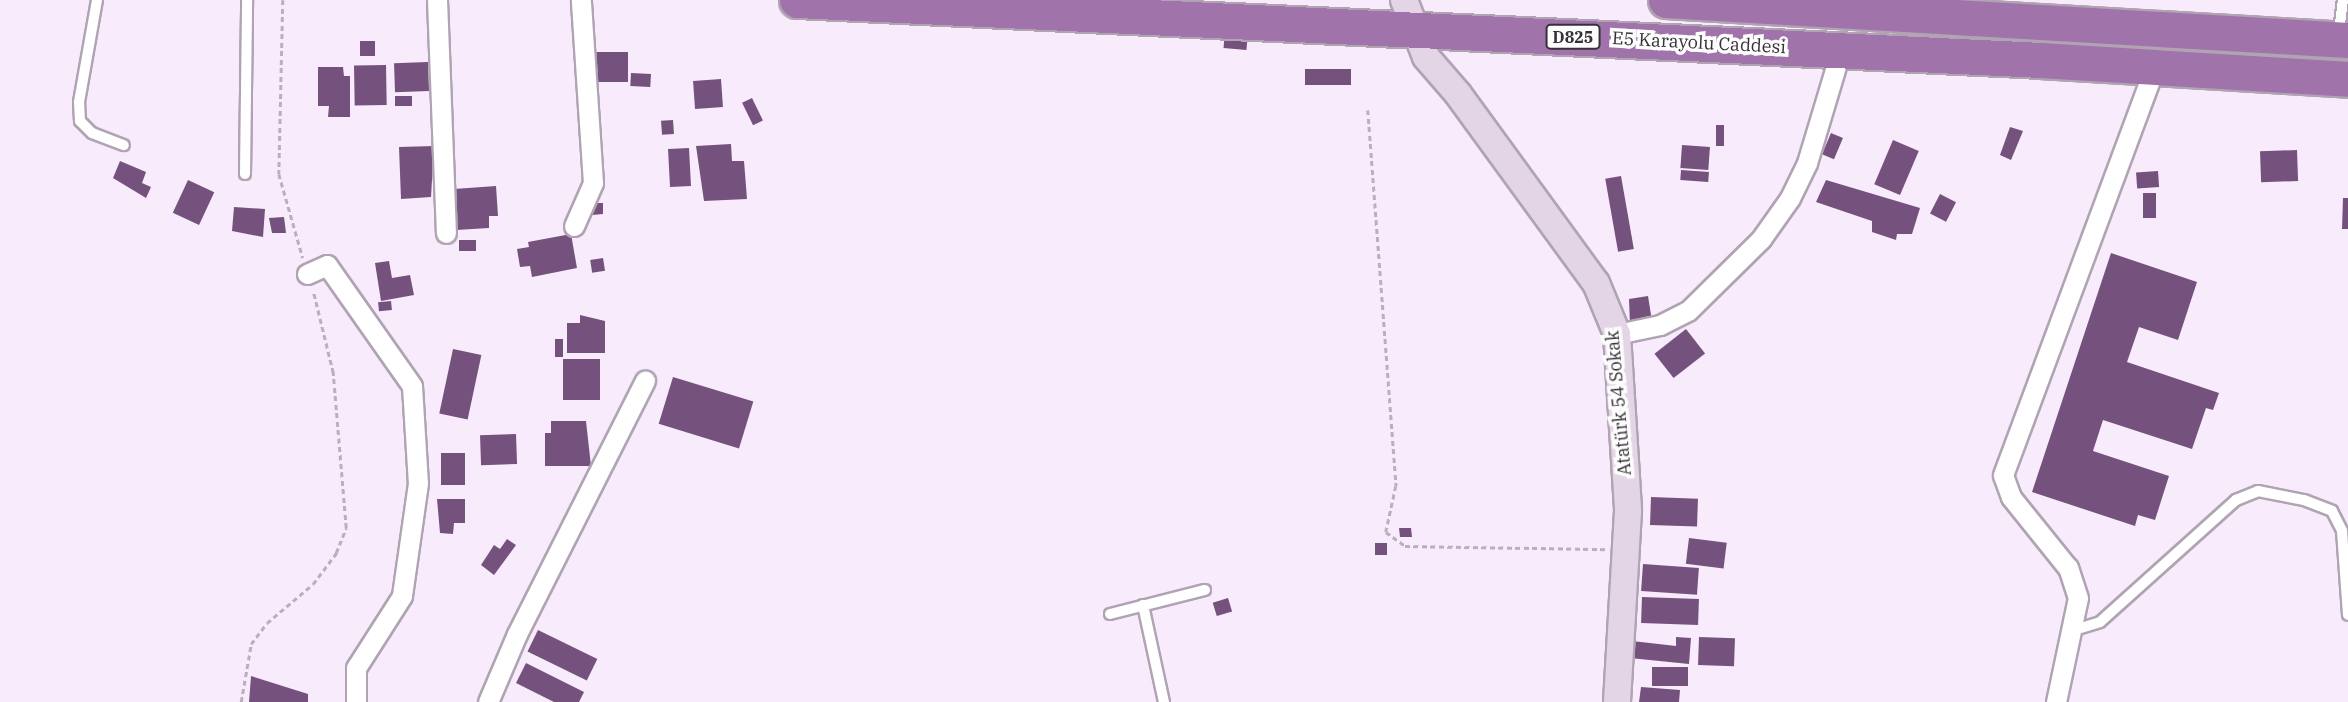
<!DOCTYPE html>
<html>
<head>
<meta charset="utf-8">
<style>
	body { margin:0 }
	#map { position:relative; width:2348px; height:702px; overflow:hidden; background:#f8ebfb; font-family:"IBM Plex Serif",serif }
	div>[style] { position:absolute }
	.building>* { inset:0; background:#75527d; transform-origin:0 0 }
	.path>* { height:2.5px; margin-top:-1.25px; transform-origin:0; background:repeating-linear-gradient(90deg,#baafbc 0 5px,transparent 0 8.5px) }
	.roads { filter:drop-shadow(2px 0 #b0a4b3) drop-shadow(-2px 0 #b0a4b3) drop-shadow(0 2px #b0a4b3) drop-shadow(0 -2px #b0a4b3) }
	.lane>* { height:10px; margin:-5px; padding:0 5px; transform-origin:5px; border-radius:5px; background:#fff }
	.street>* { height:19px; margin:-9.5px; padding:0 9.5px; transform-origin:9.5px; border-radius:9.5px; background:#fff }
	.secondary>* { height:26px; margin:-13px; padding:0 13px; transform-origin:13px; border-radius:13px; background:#e3d5e6 }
	.highway>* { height:35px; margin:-17.5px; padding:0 17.5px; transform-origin:17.5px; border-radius:17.5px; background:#a173ab }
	span { translate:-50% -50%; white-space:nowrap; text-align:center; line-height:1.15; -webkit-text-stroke:7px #fdfdfd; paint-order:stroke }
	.shield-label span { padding:2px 5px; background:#fdfdfd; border:2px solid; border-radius:5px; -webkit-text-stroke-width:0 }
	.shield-label { font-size:16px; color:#363137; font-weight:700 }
	.street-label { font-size:18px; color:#363137 }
</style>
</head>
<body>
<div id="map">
	<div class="building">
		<i style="left:1225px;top:31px;width:23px;height:17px;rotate:5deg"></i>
		<i style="left:360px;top:41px;width:15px;height:15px"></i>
		<i style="left:592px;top:52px;width:36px;height:30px"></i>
		<i style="left:428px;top:62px;width:29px;height:34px;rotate:88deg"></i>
		<i style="left:386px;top:65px;width:40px;height:32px;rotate:89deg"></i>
		<i style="clip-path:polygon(318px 67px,343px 67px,344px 76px,350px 76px,350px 117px,328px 117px,329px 106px,318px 106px)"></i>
		<i style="left:1305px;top:69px;width:46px;height:16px"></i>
		<i style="left:631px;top:73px;width:20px;height:13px;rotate:3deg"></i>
		<i style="left:721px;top:79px;width:28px;height:28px;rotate:86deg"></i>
		<i style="left:395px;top:96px;width:17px;height:10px"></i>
		<i style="left:752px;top:98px;width:25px;height:11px;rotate:64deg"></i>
		<i style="left:673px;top:120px;width:14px;height:12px;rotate:86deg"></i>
		<i style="left:1716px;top:125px;width:8px;height:21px"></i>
		<i style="clip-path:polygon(2010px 127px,2023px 131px,2011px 160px,2000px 155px)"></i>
		<i style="left:1831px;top:133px;width:13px;height:23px;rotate:23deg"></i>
		<i style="left:1893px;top:140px;width:28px;height:48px;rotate:23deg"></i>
		<i style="clip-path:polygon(731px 144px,732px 161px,744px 161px,747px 199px,704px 201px,696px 146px)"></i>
		<i style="left:1682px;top:145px;width:28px;height:23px;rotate:4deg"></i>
		<i style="clip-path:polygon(434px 146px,431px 197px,401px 199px,399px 147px)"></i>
		<i style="left:689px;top:148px;width:38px;height:21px;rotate:87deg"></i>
		<i style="left:2297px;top:150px;width:31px;height:37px;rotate:88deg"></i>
		<i style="clip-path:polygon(120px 161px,146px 172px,142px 183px,151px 187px,146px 198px,113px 178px)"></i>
		<i style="left:1681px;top:170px;width:28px;height:10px;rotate:4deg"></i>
		<i style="left:2158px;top:171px;width:16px;height:22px;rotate:86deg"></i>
		<i style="left:1621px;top:176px;width:74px;height:16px;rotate:80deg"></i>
		<i style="left:188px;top:180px;width:29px;height:36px;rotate:25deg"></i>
		<i style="clip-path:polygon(1826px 180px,1920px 208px,1912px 234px,1897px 234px,1896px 240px,1872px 232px,1872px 221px,1816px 202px)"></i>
		<i style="clip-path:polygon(496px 186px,498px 216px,489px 216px,489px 228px,456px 230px,454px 189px)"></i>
		<i style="left:2143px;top:193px;width:13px;height:25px"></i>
		<i style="left:1940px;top:194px;width:18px;height:22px;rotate:27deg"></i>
		<i style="clip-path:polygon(2343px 198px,2348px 198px,2348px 229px,2342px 229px)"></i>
		<i style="clip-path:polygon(591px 203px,603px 203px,603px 214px,592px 215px)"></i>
		<i style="clip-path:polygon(234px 207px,265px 209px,263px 237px,232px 231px)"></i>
		<i style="clip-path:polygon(284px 217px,286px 233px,272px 233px,269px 218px)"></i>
		<i style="clip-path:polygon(571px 234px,577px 268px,532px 277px,530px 266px,520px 267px,517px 249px,529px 247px,528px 242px)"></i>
		<i style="left:476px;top:240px;width:11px;height:17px;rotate:90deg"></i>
		<i style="clip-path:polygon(2111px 253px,2197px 282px,2178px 340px,2139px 327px,2127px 362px,2219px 393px,2213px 410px,2206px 408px,2192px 449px,2103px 420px,2093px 451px,2169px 476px,2155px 520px,2138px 515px,2135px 526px,2032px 492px)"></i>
		<i style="left:603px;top:258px;width:13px;height:13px;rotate:81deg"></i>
		<i style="clip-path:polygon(389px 261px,392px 278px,410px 275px,414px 295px,381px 301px,375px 263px)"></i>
		<i style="clip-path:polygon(1648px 296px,1652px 321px,1630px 325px,1629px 299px)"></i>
		<i style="left:391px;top:301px;width:9px;height:13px;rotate:84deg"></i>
		<i style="clip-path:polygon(580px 315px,605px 321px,605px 353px,567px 353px,567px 323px,580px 323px)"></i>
		<i style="left:1686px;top:329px;width:31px;height:40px;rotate:52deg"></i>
		<i style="left:555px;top:339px;width:8px;height:18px"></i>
		<i style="left:453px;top:349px;width:29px;height:66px;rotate:12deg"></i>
		<i style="left:563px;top:359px;width:37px;height:41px"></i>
		<i style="left:673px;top:377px;width:84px;height:49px;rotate:17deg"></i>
		<i style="clip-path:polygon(551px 421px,586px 421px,591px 466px,545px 466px,545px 433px,551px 433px)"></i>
		<i style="left:516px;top:434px;width:30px;height:36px;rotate:88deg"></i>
		<i style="left:441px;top:453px;width:24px;height:32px"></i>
		<i style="left:1651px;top:497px;width:47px;height:28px;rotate:2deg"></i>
		<i style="clip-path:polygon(437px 499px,465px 499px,465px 523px,454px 523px,453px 534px,440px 533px)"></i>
		<i style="clip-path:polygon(1399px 528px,1411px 528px,1412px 537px,1400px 537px)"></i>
		<i style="left:1689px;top:538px;width:38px;height:26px;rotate:7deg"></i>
		<i style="clip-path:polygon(507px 539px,516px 545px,494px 575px,481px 565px,494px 545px,500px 549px)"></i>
		<i style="left:1375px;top:543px;width:12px;height:12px"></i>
		<i style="left:1643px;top:564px;width:56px;height:27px;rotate:4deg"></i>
		<i style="left:1642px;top:597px;width:57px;height:26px;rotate:2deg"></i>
		<i style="left:1228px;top:598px;width:14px;height:16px;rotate:73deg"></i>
		<i style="left:538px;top:630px;width:66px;height:24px;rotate:26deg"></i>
		<i style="clip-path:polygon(1676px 637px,1691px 638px,1689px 664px,1630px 658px,1632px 641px,1676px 646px)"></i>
		<i style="left:1699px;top:637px;width:36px;height:28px;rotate:2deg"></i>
		<i style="clip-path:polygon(526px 663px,584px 692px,579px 702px,554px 702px,516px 683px)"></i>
		<i style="left:1652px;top:667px;width:36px;height:19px"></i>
		<i style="clip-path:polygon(251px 676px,308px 694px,308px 702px,249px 702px)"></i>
		<i style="clip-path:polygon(1641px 687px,1680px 690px,1679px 702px,1639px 702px)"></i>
	</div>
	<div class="path">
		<i style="left:283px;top:0;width:174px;rotate:91.3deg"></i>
		<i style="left:279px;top:174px;width:87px;rotate:74.1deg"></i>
		<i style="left:1368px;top:110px;width:377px;rotate:85.7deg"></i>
		<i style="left:1396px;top:486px;width:47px;rotate:102.3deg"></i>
		<i style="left:1386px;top:532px;width:24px;rotate:36deg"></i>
		<i style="left:1405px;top:546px;width:200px;rotate:0.9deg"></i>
		<i style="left:241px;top:702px;width:59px;rotate:-80.2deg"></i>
		<i style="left:251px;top:644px;width:26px;rotate:-53deg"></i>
		<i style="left:267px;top:623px;width:60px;rotate:-40.3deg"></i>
		<i style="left:313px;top:584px;width:39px;rotate:-53deg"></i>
		<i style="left:336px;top:553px;width:27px;rotate:-68deg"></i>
		<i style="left:346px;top:528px;width:156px;rotate:-94.8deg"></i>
		<i style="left:333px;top:373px;width:84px;rotate:-103.7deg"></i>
	</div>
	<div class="roads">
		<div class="lane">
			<i style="left:97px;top:0;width:104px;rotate:100deg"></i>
			<i style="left:79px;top:102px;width:19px;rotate:87deg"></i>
			<i style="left:80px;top:121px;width:17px;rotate:45deg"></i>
			<i style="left:92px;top:133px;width:34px;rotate:21deg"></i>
			<i style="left:2339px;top:32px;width:32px;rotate:-83deg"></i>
			<i style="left:245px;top:174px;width:174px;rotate:-89.3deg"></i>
			<i style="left:1143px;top:605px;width:99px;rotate:77.8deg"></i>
			<i style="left:1110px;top:614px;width:98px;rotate:-14.2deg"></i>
			<i style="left:2071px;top:631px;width:30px;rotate:-17deg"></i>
			<i style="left:2100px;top:622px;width:183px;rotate:-41.9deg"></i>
			<i style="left:2236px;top:500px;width:24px;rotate:-22deg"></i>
			<i style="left:2258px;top:491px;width:47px;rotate:11.1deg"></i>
			<i style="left:2304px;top:500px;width:30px;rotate:21deg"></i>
			<i style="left:2332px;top:511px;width:22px;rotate:63deg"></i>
			<i style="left:2342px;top:531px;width:84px;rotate:85.9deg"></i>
		</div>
		<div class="street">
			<i style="left:437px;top:0;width:233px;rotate:87.8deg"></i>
			<i style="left:574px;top:226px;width:47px;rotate:-66.2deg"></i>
			<i style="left:593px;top:183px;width:183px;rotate:-93.8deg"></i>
			<i style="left:307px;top:274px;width:22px;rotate:-24deg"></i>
			<i style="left:327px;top:265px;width:148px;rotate:54.9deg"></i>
			<i style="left:412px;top:386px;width:97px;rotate:86.5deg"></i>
			<i style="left:418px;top:483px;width:114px;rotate:98.1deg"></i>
			<i style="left:402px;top:596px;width:85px;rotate:122.6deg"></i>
			<i style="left:356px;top:668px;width:34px;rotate:90deg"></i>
			<i style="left:1617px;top:334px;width:44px;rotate:-11.8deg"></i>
			<i style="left:1660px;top:325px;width:31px;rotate:-27deg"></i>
			<i style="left:1688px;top:311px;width:103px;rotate:-44.6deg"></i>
			<i style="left:1761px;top:239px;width:50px;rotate:-54.7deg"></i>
			<i style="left:1790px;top:198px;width:39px;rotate:-64deg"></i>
			<i style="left:1807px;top:163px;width:118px;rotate:-73.3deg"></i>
			<i style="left:488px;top:702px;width:74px;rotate:-66.9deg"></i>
			<i style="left:517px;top:634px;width:284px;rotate:-63.2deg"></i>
			<i style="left:2056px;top:702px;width:106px;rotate:-78.1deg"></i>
			<i style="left:2078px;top:598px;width:32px;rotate:-108deg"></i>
			<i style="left:2068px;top:568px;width:91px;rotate:-128.8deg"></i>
			<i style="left:2011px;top:497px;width:23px;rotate:-110deg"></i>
			<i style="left:2003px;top:475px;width:435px;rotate:-69.6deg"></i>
		</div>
		<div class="secondary">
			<i style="left:1404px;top:0;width:61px;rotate:68.9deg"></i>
			<i style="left:1426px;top:57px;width:49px;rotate:49.1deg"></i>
			<i style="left:1458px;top:94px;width:234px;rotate:53.9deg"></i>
			<i style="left:1596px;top:283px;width:55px;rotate:67.6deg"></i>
			<i style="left:1617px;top:334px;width:177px;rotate:86.4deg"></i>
			<i style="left:1628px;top:511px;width:191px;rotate:93.3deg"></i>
		</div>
		<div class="highway">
			<i style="left:797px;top:0;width:1244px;rotate:2.76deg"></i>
			<i style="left:2040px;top:60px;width:309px;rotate:3.5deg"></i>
			<i style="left:1666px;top:0;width:683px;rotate:3.36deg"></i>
		</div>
	</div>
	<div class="shield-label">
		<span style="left:1573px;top:37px">D825</span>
	</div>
	<div class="street-label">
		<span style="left:1699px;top:43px;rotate:3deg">E5 Karayolu Caddesi</span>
		<span style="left:1619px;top:403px;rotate:-95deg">Atatürk 54 Sokak</span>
	</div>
</div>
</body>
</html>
